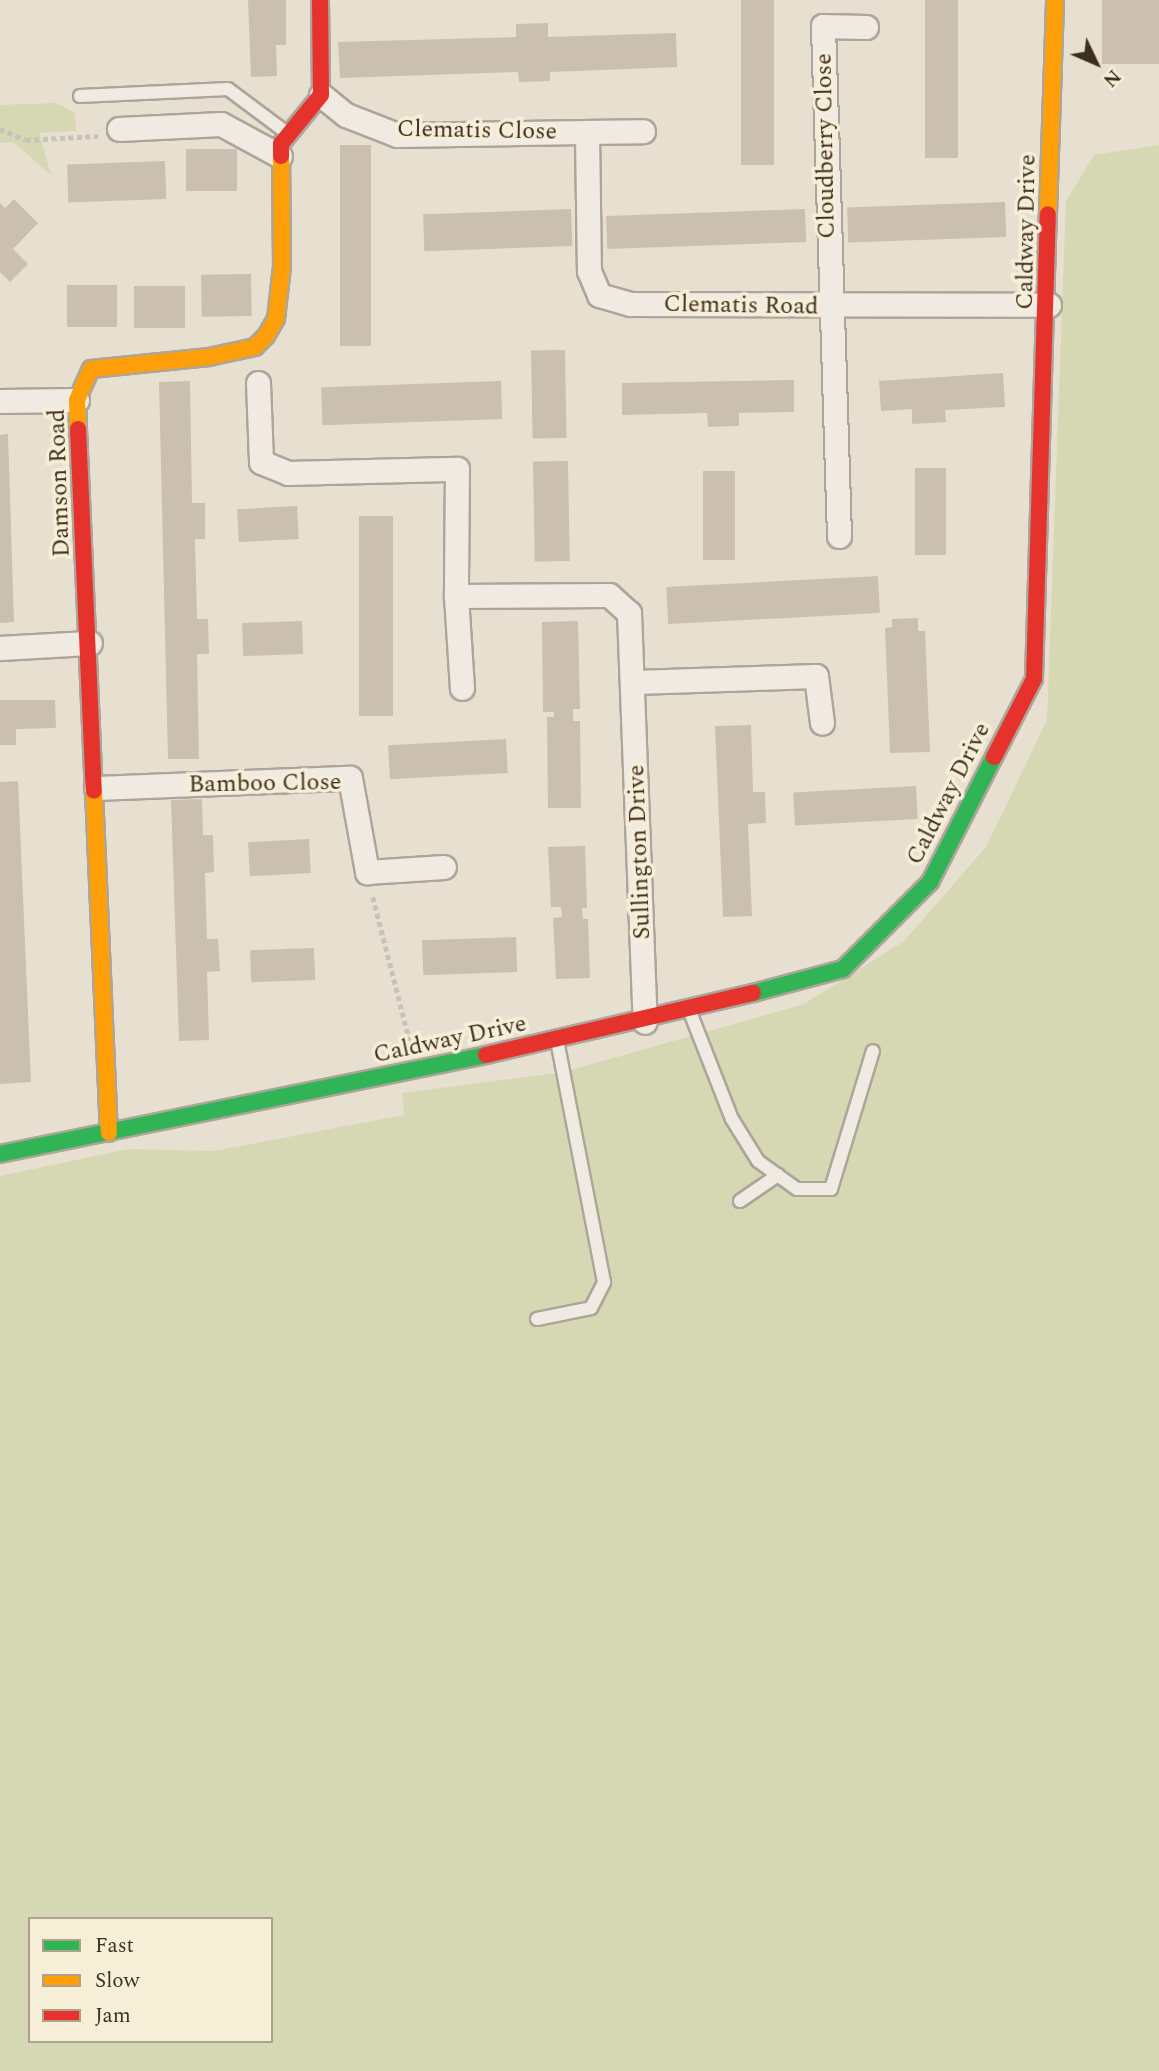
<!DOCTYPE html>
<html>
<head>
<meta charset="utf-8">
<style>
	body { margin:0 }
	#map { position:relative; width:1159px; height:2071px; overflow:hidden; background:#e7e0d1; font-family:Spectral,serif }
	div>[style] { position:absolute }
	.green>* { inset:0; background:#d6d7b3 }
	.building>* { inset:0; background:#cbbfb2; transform-origin:0 0 }
	.path>* { height:4.5px; margin-top:-2.25px; transform-origin:0; background:repeating-linear-gradient(90deg,#c8c2b9 0 5px,transparent 0 8.5px) }
	.roads { filter:drop-shadow(2px 0 #ada599) drop-shadow(-2px 0 #ada599) drop-shadow(0 2px #ada599) drop-shadow(0 -2px #ada599) }
	.lane>* { height:12px; margin:-6px; padding:0 6px; transform-origin:6px; border-radius:6px; background:#efebe3 }
	.street>* { height:23px; margin:-11.5px; padding:0 11.5px; transform-origin:11.5px; border-radius:11.5px; background:#efebe3 }
	.fast>* { height:16px; margin:-8px; padding:0 8px; transform-origin:8px; border-radius:8px; background:#30b455 }
	.slow>* { height:16px; margin:-8px; padding:0 8px; transform-origin:8px; border-radius:8px; background:#ff9f0a }
	.jam>* { height:16px; margin:-8px; padding:0 8px; transform-origin:8px; border-radius:8px; background:#e5322d }
	span { translate:-50% -50%; white-space:nowrap; text-align:center; line-height:1.15; -webkit-text-stroke:7px #f7eed8; paint-order:stroke }
	.street-label { font-size:24px; color:#3d2e20 }
	.legend { position:absolute; left:28px; top:1917px; width:245px; height:126px; box-sizing:border-box; background:#f7eed8; border:2px solid #ada18e; margin:0; padding:9px 12px; list-style:none; font-size:21px; color:#3d2e20 }
	.legend li { display:flex; align-items:center; gap:14px; height:35px }
	.legend b { width:35px; border:2px solid #ada18e }
	.north { position:absolute; left:1061px; top:28px; width:70px; height:70px; -webkit-text-stroke:5px #f7eed8; paint-order:stroke; rotate:134deg; font-size:19px; font-weight:700; line-height:28px; text-align:center; color:#3d2e20 }
	.north::after { content:''; display:block; margin:auto; width:24px; height:32px; background:#3d2e20; clip-path:polygon(50% 0,100% 100%,50% 72%,0 100%) }
</style>
</head>
<body>
<div id="map">
	<div class="green">
		<i style="clip-path:polygon(56px 103px,74px 112px,76px 131px,39px 133px,51px 175px,13px 142px,0 143px,0 105px)"></i>
		<i style="clip-path:polygon(evenodd,1159px 145px,1159px 2071px,0 2071px,0 1176px,128px 1149px,214px 1151px,404px 1115px,402px 1093px,564px 1072px,804px 1004px,904px 941px,986px 847px,1047px 720px,1066px 201px,1094px 155px,1159px 145px,30px 1919px,271px 1919px,271px 2041px,30px 2041px,30px 1919px)"></i>
	</div>
	<div class="building">
		<i style="clip-path:polygon(248px 0,286px 0,286px 45px,276px 45px,277px 76px,251px 77px)"></i>
		<i style="left:741px;top:0;width:33px;height:165px"></i>
		<i style="left:925px;top:0;width:33px;height:158px"></i>
		<i style="left:1102px;top:0;width:57px;height:64px"></i>
		<i style="clip-path:polygon(548px 23px,548px 37px,676px 33px,677px 67px,550px 72px,550px 81px,519px 82px,518px 72px,340px 78px,338px 42px,516px 37px,516px 24px)"></i>
		<i style="left:340px;top:145px;width:31px;height:201px"></i>
		<i style="left:237px;top:149px;width:42px;height:51px;rotate:90deg"></i>
		<i style="left:165px;top:161px;width:38px;height:98px;rotate:88deg"></i>
		<i style="clip-path:polygon(14px 199px,38px 223px,13px 249px,28px 264px,10px 282px,0 272px,0 203px,5px 208px)"></i>
		<i style="left:1005px;top:202px;width:35px;height:158px;rotate:88deg"></i>
		<i style="left:571px;top:209px;width:37px;height:148px;rotate:88deg"></i>
		<i style="left:805px;top:209px;width:33px;height:199px;rotate:88deg"></i>
		<i style="left:251px;top:274px;width:42px;height:50px;rotate:89deg"></i>
		<i style="left:117px;top:285px;width:42px;height:50px;rotate:90deg"></i>
		<i style="left:134px;top:286px;width:51px;height:42px"></i>
		<i style="left:565px;top:350px;width:88px;height:34px;rotate:89deg"></i>
		<i style="clip-path:polygon(1003px 373px,1005px 407px,945px 410px,946px 422px,912px 424px,912px 409px,881px 411px,879px 381px)"></i>
		<i style="clip-path:polygon(794px 380px,794px 412px,739px 413px,739px 426px,708px 427px,707px 413px,622px 415px,622px 383px)"></i>
		<i style="clip-path:polygon(190px 381px,192px 503px,205px 503px,205px 539px,195px 539px,197px 619px,208px 619px,209px 654px,197px 654px,199px 759px,168px 759px,159px 382px)"></i>
		<i style="left:501px;top:381px;width:38px;height:180px;rotate:88deg"></i>
		<i style="clip-path:polygon(8px 434px,14px 622px,0 623px,0 435px)"></i>
		<i style="left:568px;top:461px;width:100px;height:35px;rotate:89deg"></i>
		<i style="left:915px;top:468px;width:31px;height:87px"></i>
		<i style="left:703px;top:471px;width:32px;height:89px"></i>
		<i style="left:297px;top:506px;width:33px;height:60px;rotate:87deg"></i>
		<i style="left:359px;top:516px;width:34px;height:200px"></i>
		<i style="left:878px;top:576px;width:37px;height:212px;rotate:87deg"></i>
		<i style="clip-path:polygon(918px 618px,918px 631px,925px 631px,930px 752px,890px 753px,885px 628px,892px 627px,892px 619px)"></i>
		<i style="left:302px;top:621px;width:33px;height:60px;rotate:88deg"></i>
		<i style="clip-path:polygon(578px 621px,580px 709px,573px 709px,573px 721px,580px 721px,581px 808px,548px 808px,547px 717px,554px 717px,554px 712px,543px 712px,542px 622px)"></i>
		<i style="clip-path:polygon(0 700px,55px 700px,56px 728px,16px 729px,16px 745px,0 745px)"></i>
		<i style="clip-path:polygon(751px 725px,753px 792px,765px 792px,766px 823px,748px 824px,752px 916px,723px 917px,715px 726px)"></i>
		<i style="left:506px;top:739px;width:34px;height:118px;rotate:87deg"></i>
		<i style="clip-path:polygon(18px 781px,31px 1082px,0 1084px,0 782px)"></i>
		<i style="left:916px;top:786px;width:33px;height:123px;rotate:87deg"></i>
		<i style="clip-path:polygon(202px 799px,203px 835px,213px 835px,214px 872px,205px 873px,207px 939px,218px 939px,220px 971px,207px 972px,209px 1040px,179px 1041px,171px 800px)"></i>
		<i style="left:309px;top:839px;width:34px;height:61px;rotate:87deg"></i>
		<i style="clip-path:polygon(585px 846px,587px 908px,582px 908px,583px 919px,588px 919px,590px 978px,556px 979px,553px 918px,562px 917px,561px 907px,551px 907px,548px 847px)"></i>
		<i style="left:516px;top:937px;width:35px;height:94px;rotate:88deg"></i>
		<i style="left:314px;top:948px;width:32px;height:64px;rotate:88deg"></i>
	</div>
	<div class="path">
		<i style="left:0;top:129px;width:28px;rotate:23deg"></i>
		<i style="left:26px;top:140px;width:72px;rotate:-3.2deg"></i>
		<i style="left:373px;top:897px;width:150px;rotate:75.7deg"></i>
	</div>
	<div class="roads">
		<div class="lane">
			<i style="left:80px;top:96px;width:148px;rotate:-2.7deg"></i>
			<i style="left:228px;top:89px;width:74px;rotate:36.7deg"></i>
			<i style="left:690px;top:1012px;width:115px;rotate:68.6deg"></i>
			<i style="left:732px;top:1119px;width:49px;rotate:58.2deg"></i>
			<i style="left:758px;top:1161px;width:48px;rotate:35.7deg"></i>
			<i style="left:797px;top:1189px;width:34px"></i>
			<i style="left:831px;top:1189px;width:144px;rotate:-73.1deg"></i>
			<i style="left:740px;top:1201px;width:46px;rotate:-34.4deg"></i>
			<i style="left:537px;top:1319px;width:55px;rotate:-11.5deg"></i>
			<i style="left:591px;top:1308px;width:29px;rotate:-63deg"></i>
			<i style="left:604px;top:1282px;width:246px;rotate:-101deg"></i>
		</div>
		<div class="street">
			<i style="left:321px;top:95px;width:32px;rotate:39deg"></i>
			<i style="left:346px;top:115px;width:55px;rotate:21.4deg"></i>
			<i style="left:397px;top:135px;width:246px;rotate:-0.9deg"></i>
			<i style="left:119px;top:129px;width:102px;rotate:-2.8deg"></i>
			<i style="left:221px;top:124px;width:67px;rotate:28.5deg"></i>
			<i style="left:587px;top:132px;width:139px;rotate:89.2deg"></i>
			<i style="left:589px;top:271px;width:26px;rotate:67deg"></i>
			<i style="left:599px;top:295px;width:33px;rotate:16deg"></i>
			<i style="left:631px;top:304px;width:418px;rotate:0.1deg"></i>
			<i style="left:258px;top:383px;width:79px;rotate:87.8deg"></i>
			<i style="left:261px;top:462px;width:29px;rotate:22deg"></i>
			<i style="left:288px;top:473px;width:169px;rotate:-1.4deg"></i>
			<i style="left:457px;top:469px;width:127px;rotate:90.5deg"></i>
			<i style="left:456px;top:596px;width:153px;rotate:-0.4deg"></i>
			<i style="left:609px;top:595px;width:27px;rotate:42deg"></i>
			<i style="left:629px;top:613px;width:409px;rotate:87.8deg"></i>
			<i style="left:0;top:401px;width:77px;rotate:-0.7deg"></i>
			<i style="left:839px;top:536px;width:510px;rotate:-91.8deg"></i>
			<i style="left:823px;top:26px;width:43px;rotate:1.3deg"></i>
			<i style="left:456px;top:596px;width:92px;rotate:86.3deg"></i>
			<i style="left:0;top:648px;width:90px;rotate:-3.2deg"></i>
			<i style="left:635px;top:682px;width:181px;rotate:-1.9deg"></i>
			<i style="left:816px;top:676px;width:47px;rotate:82.7deg"></i>
			<i style="left:96px;top:788px;width:254px;rotate:-2.3deg"></i>
			<i style="left:350px;top:778px;width:96px;rotate:79.7deg"></i>
			<i style="left:367px;top:872px;width:77px;rotate:-3.7deg"></i>
		</div>
		<div class="fast">
			<i style="left:753px;top:993px;width:93px;rotate:-14.9deg"></i>
			<i style="left:843px;top:969px;width:123px;rotate:-45deg"></i>
			<i style="left:930px;top:882px;width:140px;rotate:-62.9deg"></i>
			<i style="left:0;top:1154px;width:496px;rotate:-11.5deg"></i>
		</div>
		<div class="slow">
			<i style="left:1048px;top:214px;width:214px;rotate:-88.1deg"></i>
			<i style="left:78px;top:429px;width:29px;rotate:-92deg"></i>
			<i style="left:77px;top:400px;width:34px;rotate:-66deg"></i>
			<i style="left:91px;top:369px;width:119px;rotate:-5.8deg"></i>
			<i style="left:209px;top:357px;width:47px;rotate:-12.3deg"></i>
			<i style="left:255px;top:347px;width:16px;rotate:-45deg"></i>
			<i style="left:266px;top:336px;width:20px;rotate:-60deg"></i>
			<i style="left:276px;top:319px;width:53px;rotate:-83.5deg"></i>
			<i style="left:282px;top:266px;width:110px;rotate:-90.5deg"></i>
			<i style="left:94px;top:791px;width:342px;rotate:87.5deg"></i>
		</div>
		<div class="jam">
			<i style="left:281px;top:156px;width:12px;rotate:-90deg"></i>
			<i style="left:281px;top:144px;width:63px;rotate:-50.8deg"></i>
			<i style="left:321px;top:95px;width:95px;rotate:-90.6deg"></i>
			<i style="left:78px;top:429px;width:362px;rotate:87.5deg"></i>
			<i style="left:994px;top:757px;width:88px;rotate:-62.9deg"></i>
			<i style="left:1034px;top:679px;width:465px;rotate:-88.3deg"></i>
			<i style="left:486px;top:1055px;width:274px;rotate:-13.1deg"></i>
		</div>
	</div>
	<div class="street-label">
		<span style="left:477px;top:131px;rotate:1deg">Clematis Close</span>
		<span style="left:826px;top:146px;rotate:-91deg">Cloudberry Close</span>
		<span style="left:1027px;top:232px;rotate:-89deg">Caldway Drive</span>
		<span style="left:741px;top:306px;rotate:1deg">Clematis Road</span>
		<span style="left:60px;top:483px;rotate:-92deg">Damson Road</span>
		<span style="left:265px;top:784px;rotate:-1deg">Bamboo Close</span>
		<span style="left:949px;top:794px;rotate:-63deg">Caldway Drive</span>
		<span style="left:640px;top:852px;rotate:-92deg">Sullington Drive</span>
		<span style="left:450px;top:1040px;rotate:-12deg">Caldway Drive</span>
	</div>
	<ul class="legend">
	<li><b style="height:9px;background:#30b455"></b>Fast</li>
	<li><b style="height:9px;background:#ff9f0a"></b>Slow</li>
	<li><b style="height:9px;background:#e5322d"></b>Jam</li>
	</ul>
	<div class="north">N</div>
</div>
</body>
</html>
